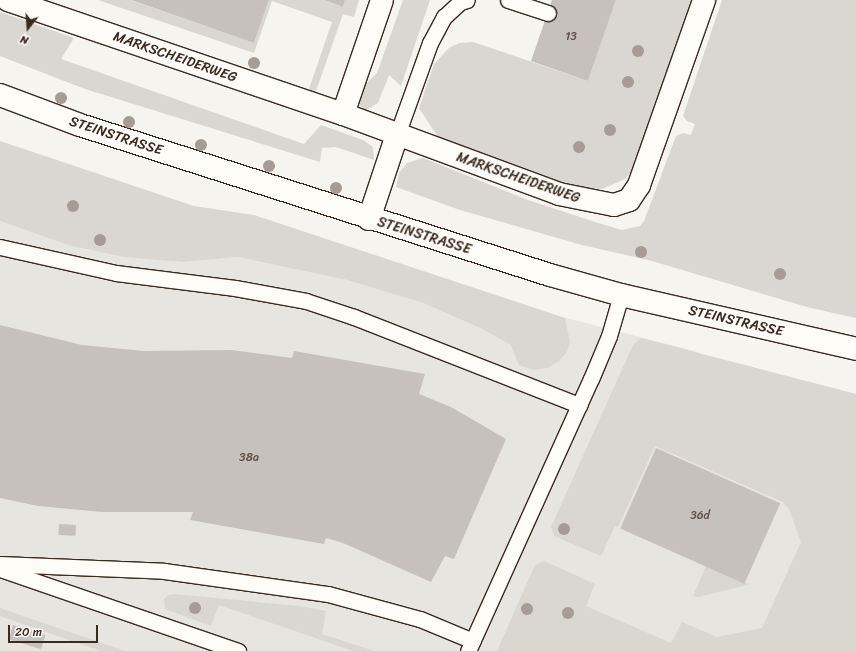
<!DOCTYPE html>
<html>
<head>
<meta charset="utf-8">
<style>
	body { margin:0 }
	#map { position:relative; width:856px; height:651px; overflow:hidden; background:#f5f4ee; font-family:Sriracha,sans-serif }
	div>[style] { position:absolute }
	.built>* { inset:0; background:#e7e5df }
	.green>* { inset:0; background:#dad6d0 }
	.building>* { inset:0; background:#c7c1bb; transform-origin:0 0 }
	.roads { filter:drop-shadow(1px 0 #3b2a1e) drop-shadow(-1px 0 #3b2a1e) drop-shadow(0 1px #3b2a1e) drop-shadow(0 -1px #3b2a1e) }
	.lane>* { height:15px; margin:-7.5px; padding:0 7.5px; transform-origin:7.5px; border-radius:7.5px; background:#fdfcf7 }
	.street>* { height:22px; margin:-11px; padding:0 11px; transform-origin:11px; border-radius:11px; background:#fdfcf7 }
	.secondary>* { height:22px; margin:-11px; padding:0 11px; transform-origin:11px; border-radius:11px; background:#fdfcf7 }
	.trees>* { width:12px; height:12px; margin:-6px; border-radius:50%; background:#a59d94 }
	span { translate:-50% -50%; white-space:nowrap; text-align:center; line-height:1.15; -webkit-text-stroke:3px #fdfcf7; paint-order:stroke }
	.number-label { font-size:12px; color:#5e5045 }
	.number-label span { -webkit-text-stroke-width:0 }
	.street-label { font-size:14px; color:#3b2a1e }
	.north { position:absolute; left:8px; top:8px; width:40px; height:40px; -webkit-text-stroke:3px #fdfcf7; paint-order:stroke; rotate:197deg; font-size:11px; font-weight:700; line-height:16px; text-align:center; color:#3b2a1e }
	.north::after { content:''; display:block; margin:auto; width:14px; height:18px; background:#3b2a1e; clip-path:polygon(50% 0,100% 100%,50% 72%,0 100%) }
	.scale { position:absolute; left:8px; top:625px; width:90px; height:18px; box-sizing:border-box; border:2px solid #3b2a1e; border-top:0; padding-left:5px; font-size:12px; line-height:14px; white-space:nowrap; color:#3b2a1e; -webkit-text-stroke:3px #fdfcf7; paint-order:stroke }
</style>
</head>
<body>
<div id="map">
	<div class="built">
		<i style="clip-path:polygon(0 221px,87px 250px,183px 262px,238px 257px,347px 280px,423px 303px,480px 328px,511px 345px,539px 311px,694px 351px,856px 426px,856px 651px,0 651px)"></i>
	</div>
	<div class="green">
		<i style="clip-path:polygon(98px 0,130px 0,254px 43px,269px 0,323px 0,343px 7px,345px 0,359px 0,354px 17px,343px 14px,315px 94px,309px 89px,332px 22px,272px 1px,254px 53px)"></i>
		<i style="clip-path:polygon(403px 0,430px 0,401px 86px,389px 75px,378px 103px,365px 111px,359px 104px,359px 94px,362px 87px,377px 73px)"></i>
		<i style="clip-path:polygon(616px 0,692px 0,632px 171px,625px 179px,602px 189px,586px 188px,562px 183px,438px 137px,419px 108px,434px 64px,449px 48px,459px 43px,473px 42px,588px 81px)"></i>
		<i style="clip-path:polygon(722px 0,856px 0,856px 318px,807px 307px,652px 261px,582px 245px,460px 210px,396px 187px,399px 173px,407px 163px,423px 158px,528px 200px,598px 223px,622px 230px,640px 226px,644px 221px,676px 136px,683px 133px,691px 135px,695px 124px,687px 121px,683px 116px)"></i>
		<i style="clip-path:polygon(0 12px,74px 38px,61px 59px,304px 144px,321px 125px,363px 140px,373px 147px,374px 160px,336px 147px,322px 148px,320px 162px,85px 89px,0 56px)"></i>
		<i style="clip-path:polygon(0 141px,194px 206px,254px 215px,565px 318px,570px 342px,567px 352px,559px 361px,547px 368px,534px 370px,519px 365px,511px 345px,480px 328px,423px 303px,347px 280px,238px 257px,183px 262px,124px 257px,72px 246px,0 221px)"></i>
		<i style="clip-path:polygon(641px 338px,856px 394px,856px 651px,497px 651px,535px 565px,544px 561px,595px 584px,586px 606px,671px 643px,682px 622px,717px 637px,762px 628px,801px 542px,789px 509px,783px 502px,655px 446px,618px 527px,615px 526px,601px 556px,554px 536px,551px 527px,633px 345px)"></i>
		<i style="clip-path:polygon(706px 566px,745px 583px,751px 584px,698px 597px,693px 596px)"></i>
		<i style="clip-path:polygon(174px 594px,299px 606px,326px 611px,322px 634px,374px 651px,353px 651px,219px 605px,211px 626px,165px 609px,164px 599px,168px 595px)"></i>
		<i style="clip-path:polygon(0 608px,125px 651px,101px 651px,0 616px)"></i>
	</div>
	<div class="building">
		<i style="clip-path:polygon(131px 0,269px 0,254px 43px)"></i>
		<i style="clip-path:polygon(324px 0,345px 0,343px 7px)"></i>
		<i style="clip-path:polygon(552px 0,616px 0,588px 81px,531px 61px)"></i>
		<i style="clip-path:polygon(0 325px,82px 345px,144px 351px,232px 350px,292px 358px,294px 351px,425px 374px,419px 394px,451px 407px,506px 439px,454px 559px,445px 556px,431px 582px,343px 543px,326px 538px,324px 544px,190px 520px,193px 512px,102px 512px,38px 506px,0 498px)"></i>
		<i style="left:656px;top:448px;width:136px;height:88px;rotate:24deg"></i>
		<i style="left:59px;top:524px;width:17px;height:11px;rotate:3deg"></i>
		<i style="left:13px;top:625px;width:34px;height:15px;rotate:17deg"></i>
	</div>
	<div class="roads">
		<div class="lane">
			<i style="left:508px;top:0;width:42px;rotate:18deg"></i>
			<i style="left:397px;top:135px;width:98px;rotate:-70.3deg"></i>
			<i style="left:430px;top:43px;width:30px;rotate:-62deg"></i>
			<i style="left:444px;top:17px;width:22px;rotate:-43deg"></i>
			<i style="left:460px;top:2px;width:7px;rotate:-16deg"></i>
			<i style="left:0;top:247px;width:119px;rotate:12.6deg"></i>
			<i style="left:116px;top:273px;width:120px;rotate:7.2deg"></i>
			<i style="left:235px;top:288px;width:72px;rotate:10.4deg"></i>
			<i style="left:306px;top:301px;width:51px;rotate:18.4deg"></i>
			<i style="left:354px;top:317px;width:242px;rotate:21.4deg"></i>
			<i style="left:0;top:564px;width:164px;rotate:2.4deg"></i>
			<i style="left:164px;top:571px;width:166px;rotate:8deg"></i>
			<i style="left:328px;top:594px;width:95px;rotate:15.2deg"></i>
			<i style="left:420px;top:619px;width:57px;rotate:22.5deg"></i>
			<i style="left:0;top:569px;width:252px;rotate:19deg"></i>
			<i style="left:468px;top:651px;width:299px;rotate:-65.7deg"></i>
			<i style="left:591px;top:379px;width:47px;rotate:-67.3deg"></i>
			<i style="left:609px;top:336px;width:43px;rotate:-73.7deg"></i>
		</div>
		<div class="street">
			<i style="left:8px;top:0;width:354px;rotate:18.8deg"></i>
			<i style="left:343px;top:114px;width:230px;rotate:20.3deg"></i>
			<i style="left:559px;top:194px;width:56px;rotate:11.3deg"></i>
			<i style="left:614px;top:205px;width:16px;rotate:-18deg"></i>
			<i style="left:629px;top:200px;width:18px;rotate:-56deg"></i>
			<i style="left:639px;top:185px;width:196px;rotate:-70.6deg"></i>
			<i style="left:343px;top:114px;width:120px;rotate:-71.1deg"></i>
			<i style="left:369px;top:219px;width:89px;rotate:-71.6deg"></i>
		</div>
		<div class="secondary">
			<i style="left:0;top:95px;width:85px;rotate:20.6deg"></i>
			<i style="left:80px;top:125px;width:493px;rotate:17.7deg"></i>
			<i style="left:550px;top:275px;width:74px;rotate:15.7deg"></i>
			<i style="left:621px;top:295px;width:241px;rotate:12.9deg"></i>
		</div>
	</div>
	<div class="trees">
		<i style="left:638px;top:51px"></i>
		<i style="left:254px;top:63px"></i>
		<i style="left:628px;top:82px"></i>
		<i style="left:61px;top:98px"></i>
		<i style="left:129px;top:122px"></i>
		<i style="left:610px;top:130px"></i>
		<i style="left:201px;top:145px"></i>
		<i style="left:579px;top:147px"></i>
		<i style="left:269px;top:166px"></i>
		<i style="left:336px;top:188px"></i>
		<i style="left:73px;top:206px"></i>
		<i style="left:100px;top:240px"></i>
		<i style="left:641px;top:252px"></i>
		<i style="left:780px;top:274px"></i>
		<i style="left:564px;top:529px"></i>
		<i style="left:195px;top:608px"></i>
		<i style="left:527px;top:609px"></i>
		<i style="left:568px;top:613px"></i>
	</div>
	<div class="number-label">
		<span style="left:571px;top:37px">13</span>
		<span style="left:249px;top:458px">38a</span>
		<span style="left:700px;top:516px">36d</span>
	</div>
	<div class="street-label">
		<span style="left:175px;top:57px;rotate:19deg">MARKSCHEIDERWEG</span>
		<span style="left:116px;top:136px;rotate:18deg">STEINSTRASSE</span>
		<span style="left:518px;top:178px;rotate:19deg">MARKSCHEIDERWEG</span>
		<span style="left:424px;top:236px;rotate:17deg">STEINSTRASSE</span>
		<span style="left:736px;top:321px;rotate:13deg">STEINSTRASSE</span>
	</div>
	<div class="north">N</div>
	<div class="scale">20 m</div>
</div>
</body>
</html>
